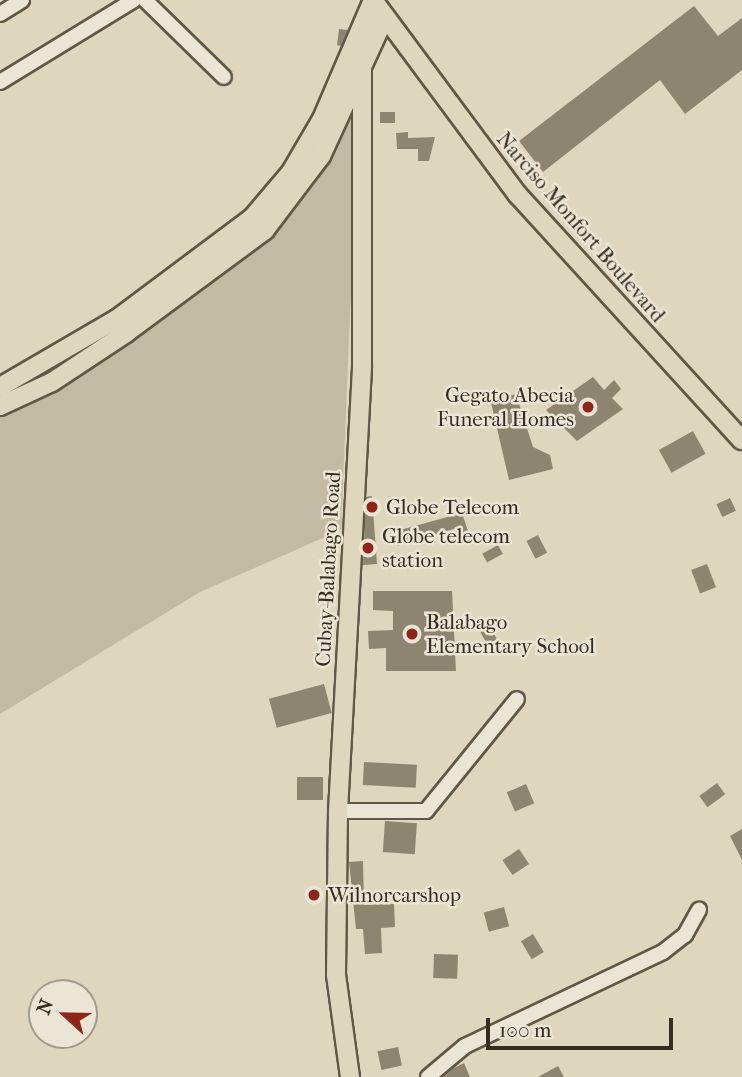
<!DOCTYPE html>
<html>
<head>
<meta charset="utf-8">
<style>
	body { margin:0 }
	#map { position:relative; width:742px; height:1077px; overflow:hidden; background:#dfd7bd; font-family:"IM FELL French Canon",serif }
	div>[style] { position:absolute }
	.green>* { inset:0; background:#c2baa2 }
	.building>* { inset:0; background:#8e8571; transform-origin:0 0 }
	.roads { filter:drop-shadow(2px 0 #605746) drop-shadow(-2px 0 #605746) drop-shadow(0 2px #605746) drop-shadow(0 -2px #605746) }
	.minor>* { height:14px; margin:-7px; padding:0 7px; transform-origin:7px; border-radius:7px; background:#eae5d4 }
	.major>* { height:18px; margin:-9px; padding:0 9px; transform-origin:9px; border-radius:9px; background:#dfd7bd }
	.dots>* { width:19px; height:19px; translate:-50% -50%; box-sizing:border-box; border:4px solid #eae5d4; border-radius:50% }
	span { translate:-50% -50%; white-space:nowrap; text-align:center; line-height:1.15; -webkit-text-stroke:5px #eae5d4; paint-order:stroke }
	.street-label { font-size:21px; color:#362c1f }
	.poi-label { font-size:21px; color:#362c1f }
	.right { translate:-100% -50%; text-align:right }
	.left { translate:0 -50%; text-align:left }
	.north { position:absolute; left:28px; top:979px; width:70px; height:70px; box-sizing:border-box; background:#eae5d4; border:2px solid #a29b8c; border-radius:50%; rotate:292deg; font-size:19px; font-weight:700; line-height:28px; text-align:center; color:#362c1f }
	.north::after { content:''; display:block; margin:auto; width:24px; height:32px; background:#8f2418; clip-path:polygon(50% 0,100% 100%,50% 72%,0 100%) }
	.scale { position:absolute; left:486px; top:1018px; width:187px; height:32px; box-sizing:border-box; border:4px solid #362c1f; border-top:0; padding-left:9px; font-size:21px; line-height:24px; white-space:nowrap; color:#362c1f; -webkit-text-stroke:5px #eae5d4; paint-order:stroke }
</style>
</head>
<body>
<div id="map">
	<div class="green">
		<i style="clip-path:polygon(359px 100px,341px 530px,200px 592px,0 714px,0 413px,104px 359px,271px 237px,314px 185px)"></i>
	</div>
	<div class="building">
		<i style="clip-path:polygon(694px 6px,718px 36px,742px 18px,742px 70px,685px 114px,660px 80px,543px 172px,519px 141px)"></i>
		<i style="clip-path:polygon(339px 29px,348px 30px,341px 46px,337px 45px)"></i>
		<i style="left:380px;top:112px;width:15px;height:11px"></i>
		<i style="clip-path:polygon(408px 132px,408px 138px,435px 137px,429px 161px,418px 161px,418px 149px,397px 149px,396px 133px)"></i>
		<i style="clip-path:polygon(593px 377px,604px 390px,614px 380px,621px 389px,612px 398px,623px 409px,577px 441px,546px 410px)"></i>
		<i style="clip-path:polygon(502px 391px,503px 398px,516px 394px,533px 447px,550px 455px,553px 469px,509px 480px,489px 394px)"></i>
		<i style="left:693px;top:431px;width:26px;height:39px;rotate:61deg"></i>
		<i style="clip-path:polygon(372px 496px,377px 564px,363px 565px,366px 497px)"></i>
		<i style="left:730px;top:498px;width:14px;height:15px;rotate:65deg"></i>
		<i style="clip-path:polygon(462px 513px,469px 534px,458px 539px,454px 529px,397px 546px,393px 532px)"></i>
		<i style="left:538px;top:535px;width:20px;height:13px;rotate:63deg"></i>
		<i style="left:498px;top:545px;width:10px;height:18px;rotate:61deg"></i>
		<i style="left:707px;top:564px;width:25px;height:17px;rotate:69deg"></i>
		<i style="clip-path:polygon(373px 591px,452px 591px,456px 671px,386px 671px,386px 648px,369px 649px,368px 631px,393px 630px,393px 611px,373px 610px)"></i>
		<i style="left:490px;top:627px;width:14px;height:11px;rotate:60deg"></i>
		<i style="left:324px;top:684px;width:30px;height:57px;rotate:75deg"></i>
		<i style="left:364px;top:762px;width:53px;height:23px;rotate:3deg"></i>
		<i style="left:323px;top:777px;width:23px;height:26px;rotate:90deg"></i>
		<i style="left:717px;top:783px;width:14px;height:22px;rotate:54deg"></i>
		<i style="left:526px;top:784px;width:21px;height:21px;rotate:67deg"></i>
		<i style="left:385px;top:821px;width:32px;height:31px;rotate:4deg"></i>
		<i style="clip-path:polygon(742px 829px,742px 860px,730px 836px)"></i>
		<i style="left:519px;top:849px;width:18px;height:20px;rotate:56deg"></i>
		<i style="clip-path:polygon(363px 861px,364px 905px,394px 904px,395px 927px,381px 928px,382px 953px,365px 954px,363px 929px,356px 929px,349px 862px)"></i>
		<i style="left:504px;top:907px;width:20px;height:21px;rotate:75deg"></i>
		<i style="left:533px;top:934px;width:21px;height:14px;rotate:59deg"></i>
		<i style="left:434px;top:954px;width:24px;height:24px;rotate:2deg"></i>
		<i style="left:398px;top:1047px;width:19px;height:21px;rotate:78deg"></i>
		<i style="clip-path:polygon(464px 1063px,470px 1077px,443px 1077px,454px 1068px)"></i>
		<i style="clip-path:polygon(558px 1066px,564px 1077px,538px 1077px)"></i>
	</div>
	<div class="roads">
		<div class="minor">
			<i style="left:145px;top:0;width:110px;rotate:44.3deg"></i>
			<i style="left:0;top:14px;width:26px;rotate:-32deg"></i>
			<i style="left:0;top:82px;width:157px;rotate:-31.5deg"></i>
			<i style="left:338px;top:811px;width:88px"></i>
			<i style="left:426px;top:811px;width:144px;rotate:-50.9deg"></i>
			<i style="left:428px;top:1077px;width:48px;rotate:-40deg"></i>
			<i style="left:465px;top:1046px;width:219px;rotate:-25.4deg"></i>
			<i style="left:663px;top:952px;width:28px;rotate:-38deg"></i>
			<i style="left:685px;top:935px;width:29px;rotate:-61deg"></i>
		</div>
		<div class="major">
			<i style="left:373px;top:0;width:243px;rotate:53.4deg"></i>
			<i style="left:518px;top:195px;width:332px;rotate:47.6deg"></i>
			<i style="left:0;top:387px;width:135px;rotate:-30.2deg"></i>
			<i style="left:117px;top:319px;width:169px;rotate:-36.8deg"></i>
			<i style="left:252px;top:218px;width:60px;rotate:-49.7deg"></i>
			<i style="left:291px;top:172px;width:61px;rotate:-59.7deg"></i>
			<i style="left:322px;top:119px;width:129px;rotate:-66.8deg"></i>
			<i style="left:0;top:406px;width:57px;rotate:-24.8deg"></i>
			<i style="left:52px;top:382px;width:89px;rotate:-33.5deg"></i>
			<i style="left:126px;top:333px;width:173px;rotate:-36.5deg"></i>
			<i style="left:265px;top:230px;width:93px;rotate:-52.9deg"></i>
			<i style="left:321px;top:156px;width:153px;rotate:-65.3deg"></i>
			<i style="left:350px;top:1077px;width:103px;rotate:-97.8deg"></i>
			<i style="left:336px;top:975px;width:164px;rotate:-89.3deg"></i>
			<i style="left:338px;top:811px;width:446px;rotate:-86.9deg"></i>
			<i style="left:362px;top:366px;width:303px;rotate:-90deg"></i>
		</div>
	</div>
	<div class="dots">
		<i style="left:588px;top:407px;background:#8f2418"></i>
		<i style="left:372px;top:507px;background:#8f2418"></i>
		<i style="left:368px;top:548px;background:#8f2418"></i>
		<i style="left:412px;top:634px;background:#8f2418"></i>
		<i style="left:314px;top:895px;background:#8f2418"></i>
	</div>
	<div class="street-label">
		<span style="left:581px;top:227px;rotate:49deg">Narciso Monfort Boulevard</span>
		<span style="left:328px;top:569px;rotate:-87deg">Cubay-Balabago Road</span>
	</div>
	<div class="poi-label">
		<span class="right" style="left:574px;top:407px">Gegato Abecia<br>Funeral Homes</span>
		<span class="left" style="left:386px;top:507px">Globe Telecom</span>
		<span class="left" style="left:382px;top:548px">Globe telecom<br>station</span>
		<span class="left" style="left:426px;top:634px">Balabago<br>Elementary School</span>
		<span class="left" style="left:328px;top:895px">Wilnorcarshop</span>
	</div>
	<div class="north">N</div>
	<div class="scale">100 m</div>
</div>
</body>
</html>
